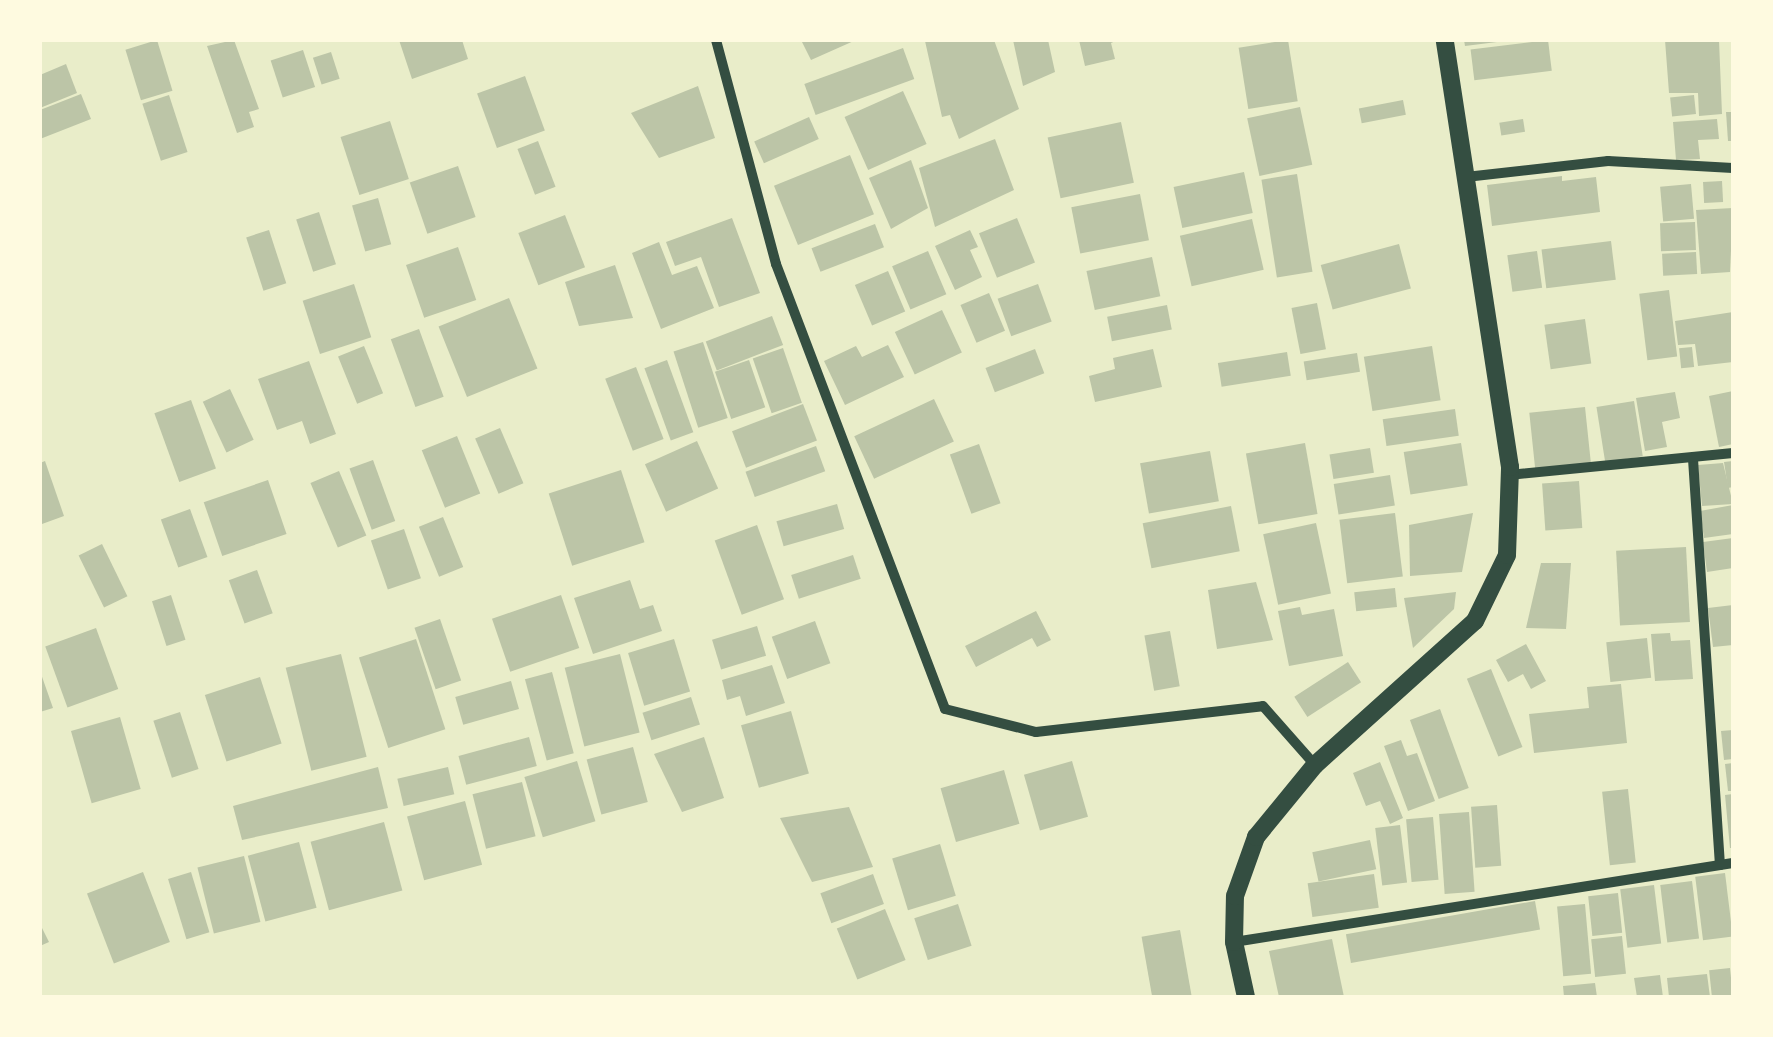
<!DOCTYPE html>
<html>
<head>
<meta charset="utf-8">
<style>
	body { margin:0 }
	#map { position:relative; width:1773px; height:1037px; overflow:hidden; background:#e9edc9; font-family:Overpass,sans-serif }
	div>[style] { position:absolute }
	.building>* { inset:0; background:#bcc5a7; transform-origin:0 0 }
	.minor>* { height:10px; margin:-5px; padding:0 5px; transform-origin:5px; border-radius:5px; background:#344e41 }
	.tertiary>* { height:18px; margin:-9px; padding:0 9px; transform-origin:9px; border-radius:9px; background:#344e41 }
	span { translate:-50% -50%; white-space:nowrap; text-align:center; line-height:1.15; -webkit-text-stroke:9px #fefae0; paint-order:stroke }
	.frame { position:absolute; inset:0; border:42px solid #fefae0; pointer-events:none }
</style>
</head>
<body>
<div id="map">
	<div class="building">
		<i style="left:157px;top:40px;width:53px;height:33px;rotate:73deg"></i>
		<i style="clip-path:polygon(234px 40px,259px 109px,249px 112px,254px 127px,237px 133px,207px 46px)"></i>
		<i style="clip-path:polygon(399px 40px,462px 40px,468px 59px,412px 79px)"></i>
		<i style="clip-path:polygon(801px 40px,856px 40px,811px 60px)"></i>
		<i style="clip-path:polygon(994px 40px,1019px 109px,959px 139px,950px 115px,942px 117px,925px 41px)"></i>
		<i style="clip-path:polygon(1013px 40px,1048px 40px,1055px 72px,1023px 86px)"></i>
		<i style="clip-path:polygon(1079px 40px,1118px 40px,1111px 43px,1115px 59px,1085px 66px)"></i>
		<i style="left:1288px;top:40px;width:62px;height:50px;rotate:81deg"></i>
		<i style="clip-path:polygon(1464px 40px,1497px 40px,1497px 42px,1465px 46px)"></i>
		<i style="left:1548px;top:40px;width:31px;height:78px;rotate:83deg"></i>
		<i style="clip-path:polygon(1665px 40px,1719px 40px,1722px 114px,1699px 116px,1698px 93px,1669px 93px)"></i>
		<i style="left:903px;top:48px;width:33px;height:105px;rotate:70deg"></i>
		<i style="left:303px;top:50px;width:39px;height:34px;rotate:72deg"></i>
		<i style="left:331px;top:52px;width:28px;height:19px;rotate:72deg"></i>
		<i style="clip-path:polygon(66px 64px,77px 93px,40px 108px,40px 75px)"></i>
		<i style="left:525px;top:76px;width:58px;height:51px;rotate:70deg"></i>
		<i style="clip-path:polygon(698px 86px,715px 138px,659px 158px,631px 113px)"></i>
		<i style="left:903px;top:91px;width:58px;height:64px;rotate:66deg"></i>
		<i style="clip-path:polygon(81px 94px,91px 119px,40px 139px,40px 110px)"></i>
		<i style="left:169px;top:95px;width:60px;height:28px;rotate:72deg"></i>
		<i style="left:1694px;top:95px;width:19px;height:24px;rotate:84deg"></i>
		<i style="left:1403px;top:100px;width:15px;height:45px;rotate:79deg"></i>
		<i style="left:1300px;top:107px;width:59px;height:54px;rotate:78deg"></i>
		<i style="clip-path:polygon(1726px 112px,1733px 112px,1733px 141px,1728px 141px)"></i>
		<i style="left:809px;top:117px;width:24px;height:60px;rotate:66deg"></i>
		<i style="left:1523px;top:119px;width:13px;height:24px;rotate:81deg"></i>
		<i style="clip-path:polygon(1717px 119px,1719px 139px,1698px 140px,1700px 159px,1676px 160px,1673px 122px)"></i>
		<i style="left:390px;top:121px;width:61px;height:52px;rotate:72deg"></i>
		<i style="left:1121px;top:122px;width:62px;height:75px;rotate:78deg"></i>
		<i style="clip-path:polygon(995px 139px,1014px 190px,935px 227px,919px 168px)"></i>
		<i style="left:538px;top:141px;width:49px;height:22px;rotate:69deg"></i>
		<i style="left:850px;top:155px;width:64px;height:82px;rotate:68deg"></i>
		<i style="clip-path:polygon(911px 160px,928px 208px,891px 229px,869px 178px)"></i>
		<i style="left:458px;top:166px;width:54px;height:51px;rotate:71deg"></i>
		<i style="left:1244px;top:172px;width:42px;height:72px;rotate:78deg"></i>
		<i style="left:1297px;top:174px;width:99px;height:36px;rotate:81deg"></i>
		<i style="clip-path:polygon(1562px 176px,1562px 181px,1596px 177px,1600px 212px,1492px 226px,1487px 185px)"></i>
		<i style="left:1722px;top:181px;width:21px;height:19px;rotate:87deg"></i>
		<i style="left:1691px;top:184px;width:35px;height:31px;rotate:85deg"></i>
		<i style="left:1140px;top:194px;width:47px;height:70px;rotate:79deg"></i>
		<i style="left:378px;top:198px;width:48px;height:27px;rotate:74deg"></i>
		<i style="clip-path:polygon(1733px 208px,1730px 272px,1701px 274px,1696px 210px)"></i>
		<i style="left:319px;top:212px;width:55px;height:24px;rotate:72deg"></i>
		<i style="left:565px;top:215px;width:56px;height:50px;rotate:69deg"></i>
		<i style="clip-path:polygon(732px 218px,760px 293px,719px 307px,701px 257px,675px 266px,666px 242px)"></i>
		<i style="left:1017px;top:218px;width:48px;height:41px;rotate:68deg"></i>
		<i style="left:1252px;top:219px;width:52px;height:74px;rotate:77deg"></i>
		<i style="left:1695px;top:222px;width:28px;height:35px;rotate:88deg"></i>
		<i style="left:875px;top:224px;width:25px;height:68px;rotate:69deg"></i>
		<i style="left:269px;top:230px;width:56px;height:24px;rotate:72deg"></i>
		<i style="clip-path:polygon(970px 230px,978px 247px,970px 250px,982px 277px,955px 290px,935px 246px)"></i>
		<i style="left:1611px;top:241px;width:39px;height:70px;rotate:83deg"></i>
		<i style="clip-path:polygon(659px 242px,672px 275px,697px 266px,714px 308px,661px 329px,632px 253px)"></i>
		<i style="left:1399px;top:244px;width:46px;height:81px;rotate:75deg"></i>
		<i style="left:458px;top:247px;width:56px;height:55px;rotate:71deg"></i>
		<i style="left:928px;top:251px;width:47px;height:39px;rotate:67deg"></i>
		<i style="left:1537px;top:251px;width:37px;height:30px;rotate:82deg"></i>
		<i style="left:1696px;top:252px;width:22px;height:34px;rotate:87deg"></i>
		<i style="left:1152px;top:257px;width:40px;height:67px;rotate:78deg"></i>
		<i style="clip-path:polygon(615px 265px,633px 318px,579px 326px,565px 282px)"></i>
		<i style="left:888px;top:271px;width:44px;height:36px;rotate:67deg"></i>
		<i style="left:354px;top:284px;width:56px;height:54px;rotate:72deg"></i>
		<i style="left:1038px;top:284px;width:40px;height:43px;rotate:70deg"></i>
		<i style="left:1669px;top:290px;width:67px;height:30px;rotate:83deg"></i>
		<i style="left:989px;top:293px;width:41px;height:31px;rotate:67deg"></i>
		<i style="left:509px;top:298px;width:76px;height:76px;rotate:68deg"></i>
		<i style="left:1317px;top:303px;width:47px;height:26px;rotate:79deg"></i>
		<i style="left:1167px;top:305px;width:25px;height:61px;rotate:79deg"></i>
		<i style="left:942px;top:310px;width:47px;height:52px;rotate:65deg"></i>
		<i style="clip-path:polygon(1733px 312px,1733px 362px,1698px 366px,1695px 344px,1678px 345px,1675px 321px)"></i>
		<i style="left:772px;top:316px;width:31px;height:71px;rotate:69deg"></i>
		<i style="left:1585px;top:319px;width:45px;height:41px;rotate:82deg"></i>
		<i style="left:419px;top:329px;width:72px;height:30px;rotate:70deg"></i>
		<i style="left:703px;top:342px;width:80px;height:31px;rotate:72deg"></i>
		<i style="clip-path:polygon(888px 345px,904px 377px,845px 405px,824px 361px,856px 346px,862px 357px)"></i>
		<i style="left:364px;top:346px;width:51px;height:28px;rotate:68deg"></i>
		<i style="left:1432px;top:346px;width:55px;height:69px;rotate:81deg"></i>
		<i style="left:1692px;top:347px;width:20px;height:13px;rotate:84deg"></i>
		<i style="left:783px;top:348px;width:58px;height:32px;rotate:71deg"></i>
		<i style="left:1035px;top:349px;width:26px;height:53px;rotate:69deg"></i>
		<i style="clip-path:polygon(1153px 349px,1162px 387px,1095px 402px,1089px 376px,1115px 369px,1113px 358px)"></i>
		<i style="left:1287px;top:352px;width:24px;height:70px;rotate:81deg"></i>
		<i style="left:1357px;top:353px;width:19px;height:54px;rotate:81deg"></i>
		<i style="left:667px;top:360px;width:77px;height:24px;rotate:70deg"></i>
		<i style="left:749px;top:360px;width:50px;height:36px;rotate:71deg"></i>
		<i style="clip-path:polygon(309px 361px,336px 434px,310px 444px,302px 421px,277px 430px,258px 379px)"></i>
		<i style="left:636px;top:367px;width:77px;height:33px;rotate:69deg"></i>
		<i style="left:230px;top:389px;width:56px;height:30px;rotate:65deg"></i>
		<i style="clip-path:polygon(1733px 391px,1733px 444px,1719px 447px,1709px 396px)"></i>
		<i style="clip-path:polygon(1675px 392px,1680px 418px,1662px 422px,1667px 447px,1645px 451px,1636px 398px)"></i>
		<i style="left:934px;top:399px;width:47px;height:88px;rotate:65deg"></i>
		<i style="left:191px;top:400px;width:73px;height:39px;rotate:70deg"></i>
		<i style="left:1634px;top:401px;width:56px;height:38px;rotate:81deg"></i>
		<i style="left:803px;top:404px;width:39px;height:76px;rotate:69deg"></i>
		<i style="left:1585px;top:407px;width:57px;height:56px;rotate:84deg"></i>
		<i style="left:1455px;top:409px;width:27px;height:73px;rotate:82deg"></i>
		<i style="left:500px;top:428px;width:60px;height:27px;rotate:67deg"></i>
		<i style="left:457px;top:436px;width:62px;height:38px;rotate:68deg"></i>
		<i style="left:697px;top:441px;width:52px;height:57px;rotate:66deg"></i>
		<i style="left:1305px;top:443px;width:72px;height:60px;rotate:80deg"></i>
		<i style="left:1461px;top:443px;width:43px;height:58px;rotate:81deg"></i>
		<i style="left:979px;top:444px;width:63px;height:31px;rotate:70deg"></i>
		<i style="left:816px;top:446px;width:27px;height:75px;rotate:70deg"></i>
		<i style="left:1370px;top:448px;width:25px;height:41px;rotate:81deg"></i>
		<i style="left:1210px;top:451px;width:51px;height:71px;rotate:80deg"></i>
		<i style="left:373px;top:460px;width:65px;height:25px;rotate:70deg"></i>
		<i style="clip-path:polygon(45px 461px,64px 516px,42px 524px,40px 463px)"></i>
		<i style="clip-path:polygon(1733px 461px,1733px 487px,1728px 488px,1724px 462px)"></i>
		<i style="clip-path:polygon(1723px 463px,1733px 504px,1702px 506px,1698px 465px)"></i>
		<i style="left:621px;top:470px;width:76px;height:76px;rotate:72deg"></i>
		<i style="left:339px;top:471px;width:70px;height:31px;rotate:67deg"></i>
		<i style="left:1390px;top:475px;width:31px;height:57px;rotate:81deg"></i>
		<i style="left:268px;top:480px;width:57px;height:68px;rotate:71deg"></i>
		<i style="left:1579px;top:481px;width:47px;height:37px;rotate:86deg"></i>
		<i style="left:837px;top:504px;width:26px;height:63px;rotate:74deg"></i>
		<i style="clip-path:polygon(1733px 505px,1733px 534px,1704px 538px,1700px 511px)"></i>
		<i style="left:1231px;top:506px;width:46px;height:90px;rotate:79deg"></i>
		<i style="left:190px;top:509px;width:51px;height:31px;rotate:70deg"></i>
		<i style="left:1395px;top:513px;width:64px;height:56px;rotate:83deg"></i>
		<i style="clip-path:polygon(1473px 513px,1462px 572px,1410px 576px,1409px 525px)"></i>
		<i style="left:443px;top:517px;width:54px;height:26px;rotate:68deg"></i>
		<i style="left:1316px;top:523px;width:72px;height:54px;rotate:78deg"></i>
		<i style="left:757px;top:525px;width:79px;height:45px;rotate:70deg"></i>
		<i style="left:404px;top:529px;width:52px;height:35px;rotate:71deg"></i>
		<i style="clip-path:polygon(1733px 538px,1733px 568px,1707px 572px,1703px 542px)"></i>
		<i style="left:102px;top:544px;width:58px;height:26px;rotate:64deg"></i>
		<i style="left:1686px;top:547px;width:75px;height:70px;rotate:87deg"></i>
		<i style="left:853px;top:555px;width:25px;height:65px;rotate:72deg"></i>
		<i style="clip-path:polygon(1541px 563px,1571px 563px,1566px 629px,1526px 628px)"></i>
		<i style="left:257px;top:570px;width:46px;height:30px;rotate:70deg"></i>
		<i style="clip-path:polygon(630px 580px,640px 609px,653px 605px,662px 631px,593px 654px,574px 598px)"></i>
		<i style="clip-path:polygon(1256px 582px,1273px 640px,1217px 649px,1208px 590px)"></i>
		<i style="left:1395px;top:588px;width:19px;height:41px;rotate:84deg"></i>
		<i style="clip-path:polygon(1456px 592px,1454px 609px,1413px 648px,1404px 598px)"></i>
		<i style="left:171px;top:595px;width:47px;height:20px;rotate:72deg"></i>
		<i style="left:561px;top:595px;width:56px;height:73px;rotate:71deg"></i>
		<i style="clip-path:polygon(1733px 605px,1733px 645px,1713px 647px,1708px 608px)"></i>
		<i style="clip-path:polygon(1300px 607px,1302px 615px,1334px 609px,1343px 656px,1289px 666px,1278px 611px)"></i>
		<i style="clip-path:polygon(1036px 611px,1051px 640px,1037px 647px,1032px 638px,976px 667px,965px 646px)"></i>
		<i style="left:440px;top:619px;width:65px;height:27px;rotate:71deg"></i>
		<i style="left:815px;top:621px;width:45px;height:46px;rotate:70deg"></i>
		<i style="left:757px;top:626px;width:31px;height:47px;rotate:73deg"></i>
		<i style="left:96px;top:628px;width:65px;height:54px;rotate:70deg"></i>
		<i style="left:1170px;top:631px;width:56px;height:26px;rotate:80deg"></i>
		<i style="clip-path:polygon(1670px 633px,1671px 641px,1690px 640px,1693px 679px,1655px 681px,1651px 634px)"></i>
		<i style="left:1647px;top:638px;width:40px;height:41px;rotate:84deg"></i>
		<i style="left:416px;top:639px;width:95px;height:60px;rotate:72deg"></i>
		<i style="left:674px;top:639px;width:55px;height:48px;rotate:73deg"></i>
		<i style="clip-path:polygon(1526px 644px,1546px 681px,1531px 689px,1523px 674px,1508px 682px,1496px 660px)"></i>
		<i style="left:341px;top:654px;width:106px;height:57px;rotate:76deg"></i>
		<i style="left:620px;top:654px;width:81px;height:57px;rotate:76deg"></i>
		<i style="left:1348px;top:662px;width:24px;height:64px;rotate:57deg"></i>
		<i style="clip-path:polygon(772px 665px,785px 703px,746px 716px,740px 696px,727px 700px,722px 680px)"></i>
		<i style="left:1491px;top:669px;width:84px;height:26px;rotate:68deg"></i>
		<i style="clip-path:polygon(40px 671px,53px 708px,40px 712px)"></i>
		<i style="left:552px;top:672px;width:84px;height:28px;rotate:75deg"></i>
		<i style="left:260px;top:677px;width:70px;height:58px;rotate:72deg"></i>
		<i style="left:511px;top:681px;width:29px;height:58px;rotate:74deg"></i>
		<i style="clip-path:polygon(1621px 684px,1627px 743px,1534px 753px,1529px 714px,1589px 708px,1587px 687px)"></i>
		<i style="left:691px;top:697px;width:29px;height:51px;rotate:72deg"></i>
		<i style="left:1440px;top:709px;width:84px;height:32px;rotate:70deg"></i>
		<i style="left:791px;top:711px;width:65px;height:52px;rotate:74deg"></i>
		<i style="left:180px;top:712px;width:60px;height:28px;rotate:72deg"></i>
		<i style="left:120px;top:717px;width:75px;height:51px;rotate:74deg"></i>
		<i style="clip-path:polygon(1733px 730px,1733px 759px,1724px 760px,1721px 731px)"></i>
		<i style="left:529px;top:737px;width:30px;height:73px;rotate:75deg"></i>
		<i style="clip-path:polygon(704px 737px,724px 798px,682px 812px,654px 754px)"></i>
		<i style="clip-path:polygon(1401px 740px,1407px 756px,1417px 753px,1435px 801px,1408px 811px,1384px 746px)"></i>
		<i style="left:633px;top:747px;width:57px;height:48px;rotate:75deg"></i>
		<i style="left:577px;top:761px;width:63px;height:55px;rotate:73deg"></i>
		<i style="left:1072px;top:761px;width:58px;height:50px;rotate:74deg"></i>
		<i style="clip-path:polygon(1380px 762px,1403px 818px,1390px 824px,1380px 801px,1366px 806px,1353px 773px)"></i>
		<i style="clip-path:polygon(1733px 763px,1733px 791px,1728px 791px,1725px 764px)"></i>
		<i style="clip-path:polygon(378px 767px,388px 808px,242px 840px,233px 806px)"></i>
		<i style="left:448px;top:767px;width:28px;height:52px;rotate:77deg"></i>
		<i style="left:1004px;top:770px;width:56px;height:66px;rotate:74deg"></i>
		<i style="left:522px;top:782px;width:56px;height:51px;rotate:76deg"></i>
		<i style="left:1628px;top:789px;width:74px;height:26px;rotate:84deg"></i>
		<i style="clip-path:polygon(1733px 794px,1733px 848px,1730px 848px,1725px 795px)"></i>
		<i style="left:465px;top:801px;width:66px;height:60px;rotate:75deg"></i>
		<i style="left:1497px;top:805px;width:61px;height:26px;rotate:86deg"></i>
		<i style="clip-path:polygon(849px 807px,873px 867px,812px 882px,780px 818px)"></i>
		<i style="left:1469px;top:812px;width:80px;height:30px;rotate:86deg"></i>
		<i style="left:1433px;top:817px;width:63px;height:27px;rotate:85deg"></i>
		<i style="left:384px;top:822px;width:71px;height:76px;rotate:75deg"></i>
		<i style="left:1400px;top:825px;width:58px;height:25px;rotate:83deg"></i>
		<i style="left:1370px;top:840px;width:30px;height:59px;rotate:78deg"></i>
		<i style="left:299px;top:842px;width:68px;height:53px;rotate:75deg"></i>
		<i style="left:940px;top:844px;width:54px;height:50px;rotate:73deg"></i>
		<i style="left:244px;top:856px;width:68px;height:48px;rotate:76deg"></i>
		<i style="left:143px;top:872px;width:75px;height:60px;rotate:69deg"></i>
		<i style="left:191px;top:872px;width:63px;height:24px;rotate:73deg"></i>
		<i style="left:1725px;top:873px;width:64px;height:30px;rotate:83deg"></i>
		<i style="left:873px;top:874px;width:32px;height:56px;rotate:70deg"></i>
		<i style="left:1374px;top:874px;width:34px;height:67px;rotate:82deg"></i>
		<i style="left:1692px;top:881px;width:58px;height:32px;rotate:83deg"></i>
		<i style="left:1654px;top:885px;width:59px;height:34px;rotate:83deg"></i>
		<i style="left:1618px;top:893px;width:40px;height:30px;rotate:84deg"></i>
		<i style="left:1535px;top:901px;width:29px;height:192px;rotate:80deg"></i>
		<i style="left:958px;top:904px;width:44px;height:46px;rotate:72deg"></i>
		<i style="left:1585px;top:904px;width:70px;height:28px;rotate:85deg"></i>
		<i style="left:885px;top:909px;width:55px;height:52px;rotate:68deg"></i>
		<i style="clip-path:polygon(40px 924px,49px 942px,40px 946px)"></i>
		<i style="left:1180px;top:930px;width:68px;height:39px;rotate:80deg"></i>
		<i style="left:1622px;top:936px;width:38px;height:31px;rotate:84deg"></i>
		<i style="clip-path:polygon(1332px 939px,1344px 997px,1279px 997px,1269px 951px)"></i>
		<i style="left:1730px;top:968px;width:29px;height:21px;rotate:84deg"></i>
		<i style="clip-path:polygon(1707px 974px,1710px 997px,1669px 997px,1667px 978px)"></i>
		<i style="clip-path:polygon(1660px 975px,1663px 997px,1637px 997px,1634px 978px)"></i>
		<i style="clip-path:polygon(1595px 983px,1597px 997px,1564px 997px,1563px 986px)"></i>
	</div>
	<div class="minor">
		<i style="left:716px;top:40px;width:232px;rotate:75deg"></i>
		<i style="left:776px;top:264px;width:476px;rotate:69.2deg"></i>
		<i style="left:945px;top:709px;width:94px;rotate:14.2deg"></i>
		<i style="left:1036px;top:732px;width:228px;rotate:-6.5deg"></i>
		<i style="left:1263px;top:706px;width:79px;rotate:48.6deg"></i>
		<i style="left:1466px;top:177px;width:143px;rotate:-6.4deg"></i>
		<i style="left:1608px;top:161px;width:125px;rotate:3.2deg"></i>
		<i style="left:1693px;top:459px;width:407px;rotate:86.2deg"></i>
		<i style="left:1509px;top:475px;width:225px;rotate:-5.6deg"></i>
		<i style="left:1234px;top:942px;width:505px;rotate:-9deg"></i>
	</div>
	<div class="tertiary">
		<i style="left:1246px;top:997px;width:56px;rotate:-102.3deg"></i>
		<i style="left:1234px;top:942px;width:46px;rotate:-88.8deg"></i>
		<i style="left:1235px;top:896px;width:63px;rotate:-70.4deg"></i>
		<i style="left:1256px;top:837px;width:93px;rotate:-50.7deg"></i>
		<i style="left:1315px;top:765px;width:215px;rotate:-42deg"></i>
		<i style="left:1475px;top:621px;width:73px;rotate:-64.1deg"></i>
		<i style="left:1507px;top:555px;width:88px;rotate:-88deg"></i>
		<i style="left:1510px;top:467px;width:432px;rotate:-98.7deg"></i>
	</div>
	<div class="frame"></div>
</div>
</body>
</html>
